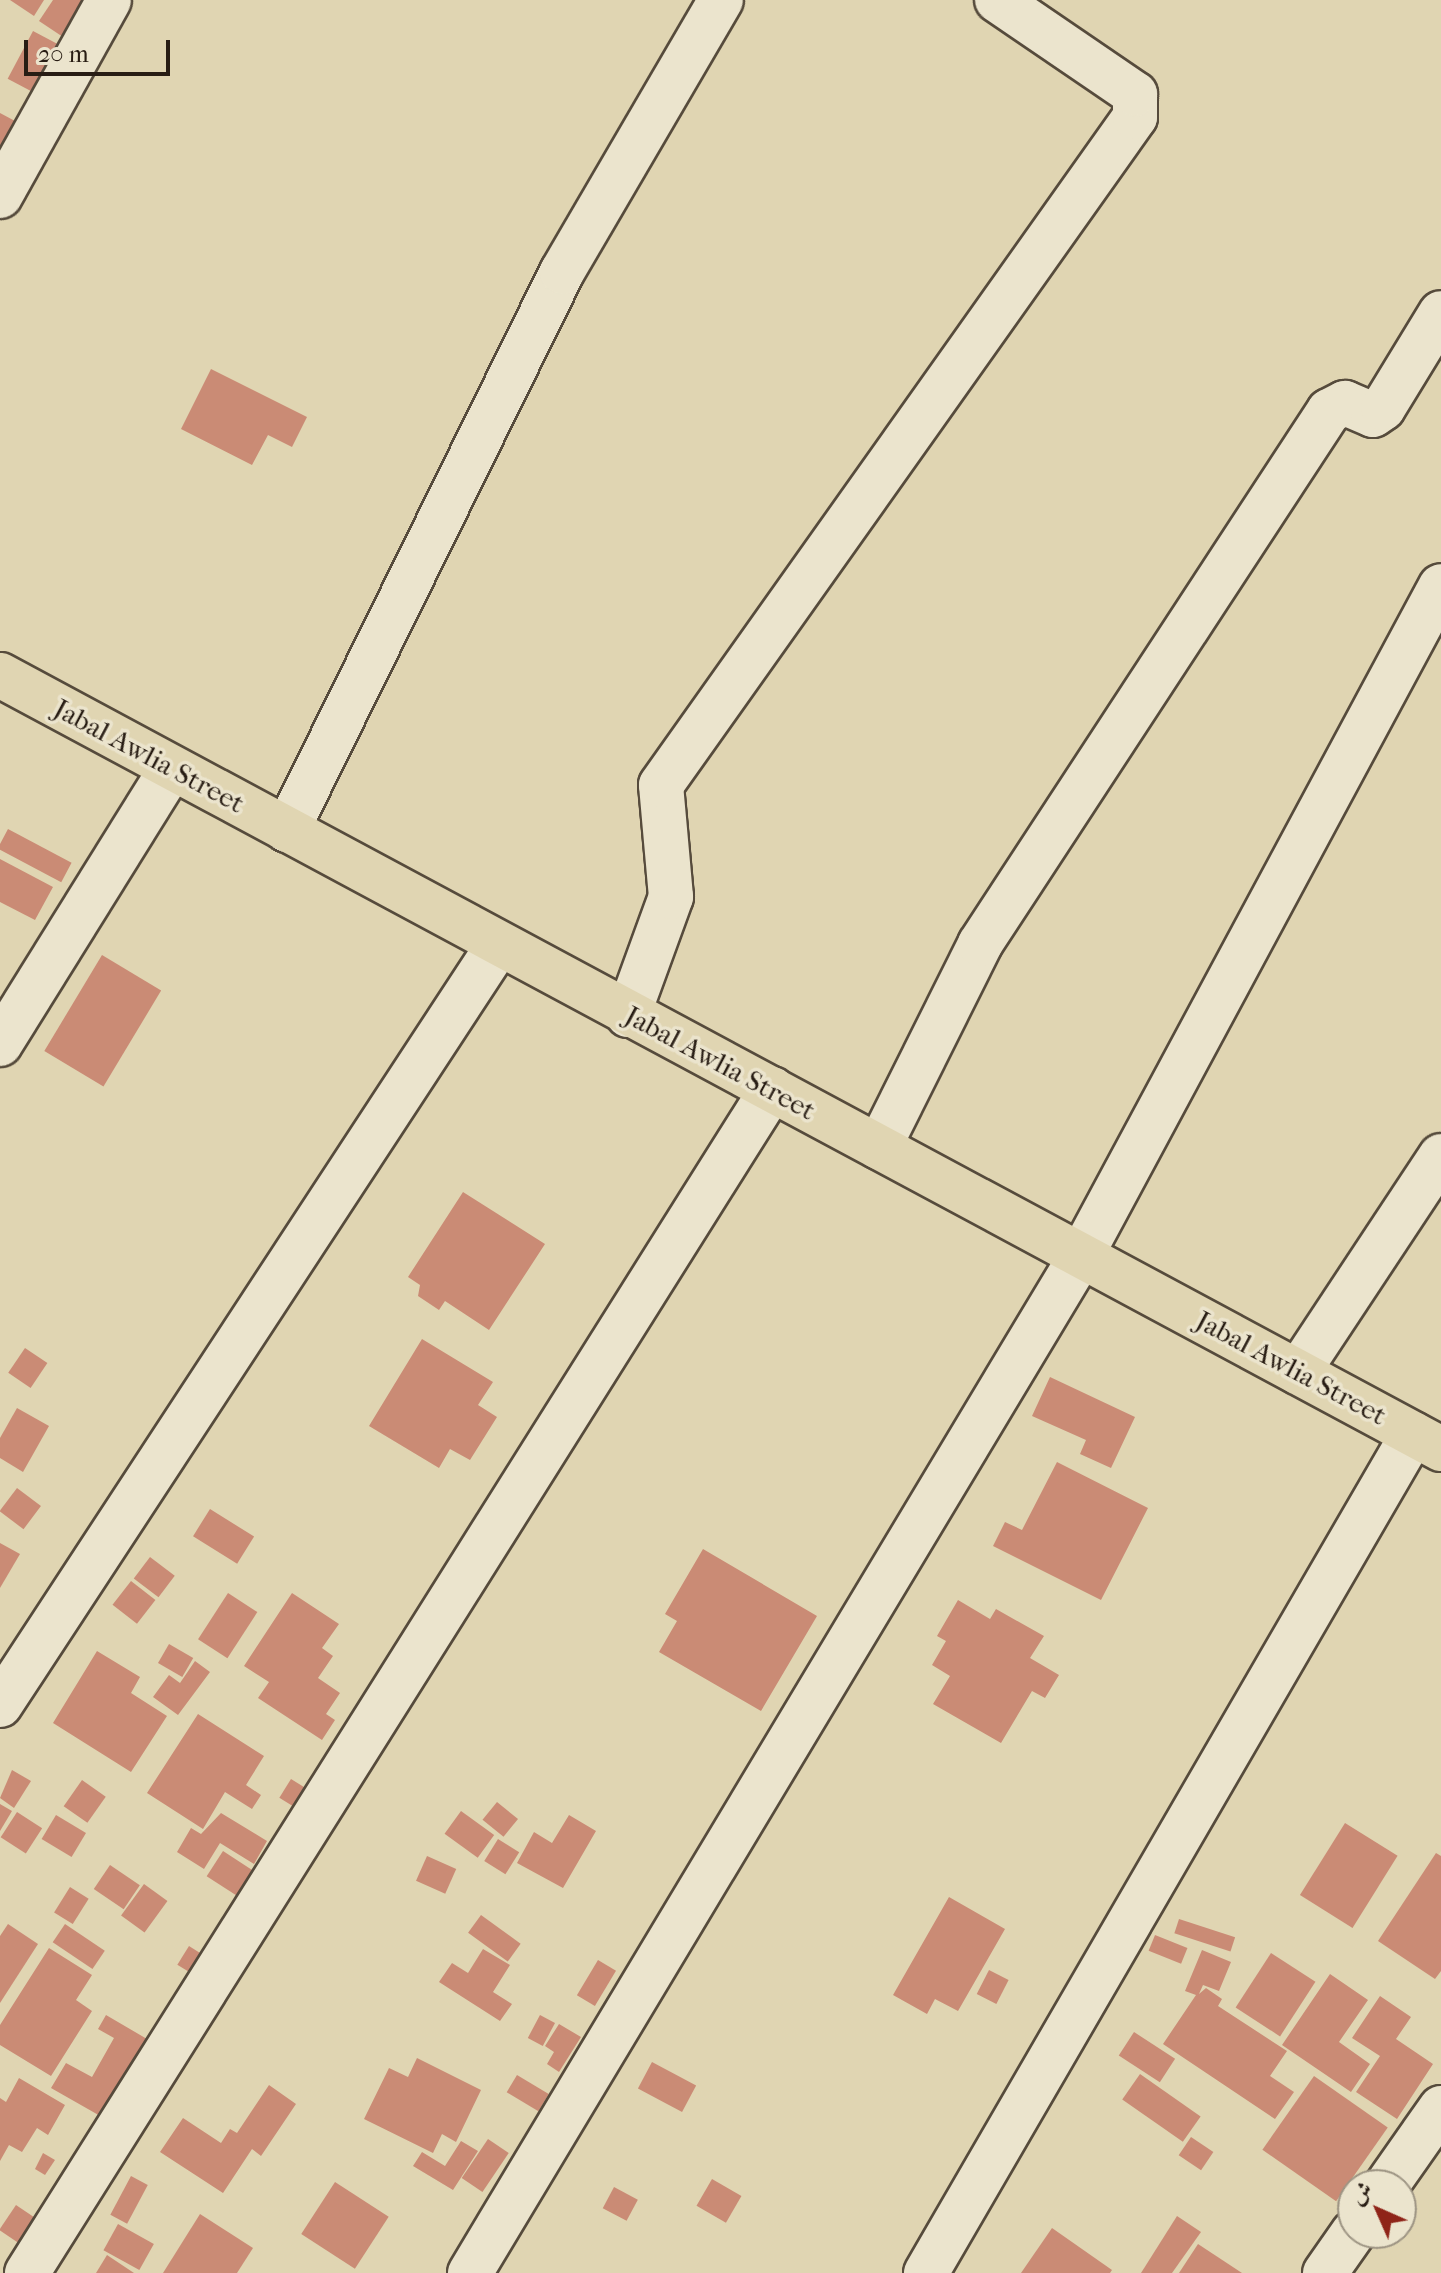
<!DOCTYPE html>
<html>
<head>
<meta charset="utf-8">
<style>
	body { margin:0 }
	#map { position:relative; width:1441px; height:2273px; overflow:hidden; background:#e0d5b2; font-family:"IM FELL French Canon",Amiri,serif }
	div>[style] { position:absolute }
	.building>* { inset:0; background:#ca8b75; transform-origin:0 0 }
	.roads { filter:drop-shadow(2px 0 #564b3c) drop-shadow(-2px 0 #564b3c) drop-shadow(0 2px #564b3c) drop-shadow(0 -2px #564b3c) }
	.minor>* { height:44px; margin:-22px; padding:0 22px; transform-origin:22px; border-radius:22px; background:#ebe4cd }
	.highway>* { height:44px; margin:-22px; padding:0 22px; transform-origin:22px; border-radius:22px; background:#e0d5b2 }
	span { translate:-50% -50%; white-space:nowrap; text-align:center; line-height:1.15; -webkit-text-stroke:7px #ebe4cd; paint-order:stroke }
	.street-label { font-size:28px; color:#281d14 }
	.north { position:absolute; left:1337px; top:2169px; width:80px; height:80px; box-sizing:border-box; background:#ebe4cd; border:2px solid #9d9483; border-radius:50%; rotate:315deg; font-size:22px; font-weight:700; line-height:32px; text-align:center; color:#281d14 }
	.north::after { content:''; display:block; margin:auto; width:28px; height:36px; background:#8f2418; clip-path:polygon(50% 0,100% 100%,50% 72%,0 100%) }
	.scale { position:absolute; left:24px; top:40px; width:146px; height:36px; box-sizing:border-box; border:4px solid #281d14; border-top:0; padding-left:10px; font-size:24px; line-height:28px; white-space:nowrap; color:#281d14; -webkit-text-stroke:6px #ebe4cd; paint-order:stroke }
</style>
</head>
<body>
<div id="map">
	<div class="building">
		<i style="clip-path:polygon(10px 0,44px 0,34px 16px)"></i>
		<i style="clip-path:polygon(53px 0,86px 0,63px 37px,39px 21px)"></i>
		<i style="left:33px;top:31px;width:30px;height:54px;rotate:28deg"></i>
		<i style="clip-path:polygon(0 113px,15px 121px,0 148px)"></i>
		<i style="clip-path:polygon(211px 369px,307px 417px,292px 447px,268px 435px,252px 465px,181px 429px)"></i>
		<i style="left:8px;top:829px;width:72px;height:22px;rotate:28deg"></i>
		<i style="clip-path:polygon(0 859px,53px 887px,35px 920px,0 902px)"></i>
		<i style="left:102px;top:955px;width:69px;height:112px;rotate:31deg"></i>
		<i style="clip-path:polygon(463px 1192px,545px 1244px,489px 1330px,445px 1301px,439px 1310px,418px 1296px,420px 1285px,408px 1277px)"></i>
		<i style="clip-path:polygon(422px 1339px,493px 1382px,478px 1405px,497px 1417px,470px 1460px,450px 1449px,439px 1468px,369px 1426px)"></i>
		<i style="left:25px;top:1348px;width:27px;height:30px;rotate:34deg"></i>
		<i style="clip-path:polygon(1050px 1377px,1135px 1417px,1111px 1468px,1080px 1454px,1086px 1440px,1032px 1416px)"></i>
		<i style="clip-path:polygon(17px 1408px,49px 1426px,23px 1472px,0 1458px,0 1438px)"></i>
		<i style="clip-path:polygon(1057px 1462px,1148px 1508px,1101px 1600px,993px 1546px,1005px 1522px,1022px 1530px)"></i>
		<i style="left:17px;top:1488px;width:30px;height:29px;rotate:37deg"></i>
		<i style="left:210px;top:1509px;width:52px;height:32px;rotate:32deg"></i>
		<i style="clip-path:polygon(0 1543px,20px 1554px,0 1588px)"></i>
		<i style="clip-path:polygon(703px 1549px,817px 1616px,761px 1711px,659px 1652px,677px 1621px,665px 1614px)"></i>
		<i style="left:150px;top:1557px;width:31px;height:27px;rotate:37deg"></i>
		<i style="left:131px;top:1581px;width:31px;height:30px;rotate:38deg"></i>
		<i style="left:228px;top:1593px;width:35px;height:55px;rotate:33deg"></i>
		<i style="clip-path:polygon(292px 1593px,339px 1624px,322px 1648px,333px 1656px,318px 1678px,340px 1693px,326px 1714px,335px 1720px,322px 1740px,258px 1698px,269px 1682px,244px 1666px)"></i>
		<i style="clip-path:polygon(958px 1600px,990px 1619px,996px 1609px,1044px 1636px,1030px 1658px,1059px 1675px,1045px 1698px,1032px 1691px,1001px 1743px,933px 1704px,950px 1676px,932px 1665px,946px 1641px,937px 1636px)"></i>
		<i style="left:169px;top:1644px;width:28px;height:22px;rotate:30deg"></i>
		<i style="clip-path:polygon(97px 1651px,140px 1677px,131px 1693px,167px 1716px,131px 1772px,53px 1723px)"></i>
		<i style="clip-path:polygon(195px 1661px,210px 1672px,178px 1715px,153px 1697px,169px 1675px,180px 1683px)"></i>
		<i style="clip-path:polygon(198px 1714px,264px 1756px,246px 1785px,261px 1795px,252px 1809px,225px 1792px,203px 1829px,147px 1793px)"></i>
		<i style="clip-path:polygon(12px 1770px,31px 1781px,14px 1808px,0 1798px)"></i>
		<i style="left:291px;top:1779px;width:19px;height:22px;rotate:32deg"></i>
		<i style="left:82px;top:1780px;width:29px;height:32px;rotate:35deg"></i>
		<i style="left:497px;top:1802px;width:27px;height:23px;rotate:39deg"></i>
		<i style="clip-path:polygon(0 1804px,12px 1811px,0 1831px)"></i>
		<i style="left:461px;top:1811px;width:41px;height:28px;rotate:36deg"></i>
		<i style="left:17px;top:1812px;width:30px;height:30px;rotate:33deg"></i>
		<i style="clip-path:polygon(221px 1813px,267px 1841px,254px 1864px,220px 1843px,204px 1869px,177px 1852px,191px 1828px,201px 1834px)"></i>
		<i style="left:56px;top:1815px;width:35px;height:28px;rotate:31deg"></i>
		<i style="clip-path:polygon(569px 1815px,596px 1831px,563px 1888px,517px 1863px,534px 1832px,552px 1843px)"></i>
		<i style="left:1345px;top:1823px;width:62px;height:85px;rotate:32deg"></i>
		<i style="left:498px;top:1839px;width:25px;height:26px;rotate:32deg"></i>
		<i style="left:223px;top:1851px;width:37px;height:30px;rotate:33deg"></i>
		<i style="clip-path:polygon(1436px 1853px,1441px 1856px,1441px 1971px,1435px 1979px,1378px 1941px)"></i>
		<i style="left:427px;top:1856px;width:32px;height:27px;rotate:24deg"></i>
		<i style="left:110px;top:1865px;width:36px;height:29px;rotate:34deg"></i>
		<i style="left:144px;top:1884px;width:29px;height:39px;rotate:36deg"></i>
		<i style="left:70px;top:1887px;width:22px;height:30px;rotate:32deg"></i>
		<i style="clip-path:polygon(949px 1897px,1005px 1929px,958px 2011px,935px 1999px,927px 2014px,893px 1995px)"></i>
		<i style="left:481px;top:1915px;width:49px;height:22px;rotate:36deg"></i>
		<i style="left:1179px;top:1919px;width:59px;height:15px;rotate:18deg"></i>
		<i style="clip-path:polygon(8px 1924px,38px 1944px,0 2003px,0 1936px)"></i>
		<i style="left:65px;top:1924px;width:48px;height:22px;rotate:34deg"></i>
		<i style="left:1155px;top:1935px;width:35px;height:17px;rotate:22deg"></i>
		<i style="left:189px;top:1946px;width:13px;height:22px;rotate:32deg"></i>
		<i style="clip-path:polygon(49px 1948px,92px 1975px,76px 2000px,92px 2011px,51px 2076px,0 2045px,0 2025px)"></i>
		<i style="clip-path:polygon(483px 1949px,510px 1965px,493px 1992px,512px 2004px,500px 2021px,439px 1982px,452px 1963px,468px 1973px)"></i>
		<i style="clip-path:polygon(1202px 1950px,1231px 1962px,1219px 1991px,1203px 1985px,1199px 1994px,1206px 1988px,1222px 1999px,1218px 2006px,1287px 2051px,1270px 2076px,1294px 2092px,1275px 2119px,1163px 2044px,1196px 1995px,1185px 1991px)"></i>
		<i style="left:1271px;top:1953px;width:53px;height:65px;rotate:33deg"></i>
		<i style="left:598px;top:1960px;width:21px;height:41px;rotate:31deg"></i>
		<i style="left:989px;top:1970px;width:22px;height:27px;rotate:27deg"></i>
		<i style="clip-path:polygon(1330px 1974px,1368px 2000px,1339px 2042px,1370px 2064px,1351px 2092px,1282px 2045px)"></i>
		<i style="clip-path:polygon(1380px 1996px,1411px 2017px,1396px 2039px,1433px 2064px,1397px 2119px,1356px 2092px,1380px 2056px,1352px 2038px)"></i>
		<i style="clip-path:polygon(106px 2015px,147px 2039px,102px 2117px,51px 2088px,66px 2063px,92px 2077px,114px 2038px,98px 2029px)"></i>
		<i style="left:540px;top:2015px;width:17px;height:26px;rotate:28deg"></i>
		<i style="clip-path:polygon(559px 2024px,581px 2037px,559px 2072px,547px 2064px,554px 2052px,545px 2046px)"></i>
		<i style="left:1134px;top:2032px;width:49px;height:28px;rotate:33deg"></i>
		<i style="clip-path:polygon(417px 2058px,481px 2090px,456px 2142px,442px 2134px,433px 2153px,364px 2119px,389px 2068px,408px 2077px)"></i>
		<i style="left:652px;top:2062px;width:50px;height:30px;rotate:28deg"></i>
		<i style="left:1140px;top:2074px;width:74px;height:31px;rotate:35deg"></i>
		<i style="left:517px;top:2075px;width:37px;height:20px;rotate:31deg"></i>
		<i style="left:1314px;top:2076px;width:90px;height:90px;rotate:35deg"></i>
		<i style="clip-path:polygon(19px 2078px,65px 2105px,48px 2135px,37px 2128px,22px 2152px,9px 2145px,0 2161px,0 2098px,6px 2102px)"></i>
		<i style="clip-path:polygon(269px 2085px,296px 2104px,261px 2156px,252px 2149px,223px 2193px,160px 2152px,183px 2118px,221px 2143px,230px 2129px,237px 2133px)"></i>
		<i style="left:1191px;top:2137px;width:27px;height:22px;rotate:34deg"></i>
		<i style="left:488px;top:2139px;width:25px;height:47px;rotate:34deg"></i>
		<i style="clip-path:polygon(461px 2141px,478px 2151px,453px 2190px,413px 2166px,422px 2152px,445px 2166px)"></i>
		<i style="clip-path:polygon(43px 2153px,55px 2160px,45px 2175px,35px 2169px)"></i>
		<i style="left:131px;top:2176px;width:19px;height:44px;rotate:28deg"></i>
		<i style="left:712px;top:2179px;width:34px;height:31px;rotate:30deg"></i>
		<i style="left:335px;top:2182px;width:64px;height:62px;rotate:33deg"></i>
		<i style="left:614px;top:2187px;width:27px;height:24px;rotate:28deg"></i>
		<i style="left:16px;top:2205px;width:34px;height:30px;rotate:34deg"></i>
		<i style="clip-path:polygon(200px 2214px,253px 2248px,237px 2273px,163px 2273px)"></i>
		<i style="clip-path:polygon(1177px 2216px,1201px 2232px,1172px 2273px,1141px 2273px)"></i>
		<i style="left:118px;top:2224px;width:41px;height:30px;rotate:29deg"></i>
		<i style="clip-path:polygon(1052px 2228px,1112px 2270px,1110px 2273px,1021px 2273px)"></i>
		<i style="clip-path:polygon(1198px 2244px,1242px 2273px,1179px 2273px)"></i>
		<i style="clip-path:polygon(107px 2255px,134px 2273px,96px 2273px)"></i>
	</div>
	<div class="roads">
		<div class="minor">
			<i style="left:0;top:196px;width:224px;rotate:-60.9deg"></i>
			<i style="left:287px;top:830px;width:622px;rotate:-63.76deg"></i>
			<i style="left:562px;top:272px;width:315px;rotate:-59.7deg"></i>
			<i style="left:628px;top:1015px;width:126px;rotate:-70deg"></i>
			<i style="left:671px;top:897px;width:112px;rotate:-95.1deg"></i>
			<i style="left:661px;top:785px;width:819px;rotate:-54.64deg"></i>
			<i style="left:1135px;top:117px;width:23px;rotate:-90deg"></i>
			<i style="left:1135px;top:94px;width:167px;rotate:-145.7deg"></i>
			<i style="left:0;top:1044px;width:322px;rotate:-58.1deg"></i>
			<i style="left:879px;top:1147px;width:227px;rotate:-63.5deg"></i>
			<i style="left:980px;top:944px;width:637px;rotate:-56.78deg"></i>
			<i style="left:1329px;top:411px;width:18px;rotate:-27deg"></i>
			<i style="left:1345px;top:403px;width:30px;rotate:23deg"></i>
			<i style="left:1373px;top:415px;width:12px;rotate:-35deg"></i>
			<i style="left:1383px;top:408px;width:111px;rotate:-58.6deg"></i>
			<i style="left:1298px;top:1372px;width:259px;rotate:-56.5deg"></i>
			<i style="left:0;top:1705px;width:910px;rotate:-56.75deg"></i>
			<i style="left:1387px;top:2185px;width:94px;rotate:-55deg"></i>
			<i style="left:27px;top:2273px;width:1399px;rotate:-57.82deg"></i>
			<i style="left:470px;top:2273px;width:1189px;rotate:-59.01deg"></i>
			<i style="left:1082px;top:1254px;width:758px;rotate:-61.75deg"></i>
			<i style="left:926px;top:2273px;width:970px;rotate:-59.87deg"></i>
			<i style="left:1325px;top:2273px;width:49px;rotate:-55deg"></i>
		</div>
		<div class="highway">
			<i style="left:0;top:675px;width:1636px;rotate:28.24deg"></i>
		</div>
	</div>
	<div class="street-label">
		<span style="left:149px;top:756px;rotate:28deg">Jabal Awlia Street</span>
		<span style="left:720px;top:1063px;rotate:28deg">Jabal Awlia Street</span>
		<span style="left:1291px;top:1368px;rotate:28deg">Jabal Awlia Street</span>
	</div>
	<div class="north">ش</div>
	<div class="scale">20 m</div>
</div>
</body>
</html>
